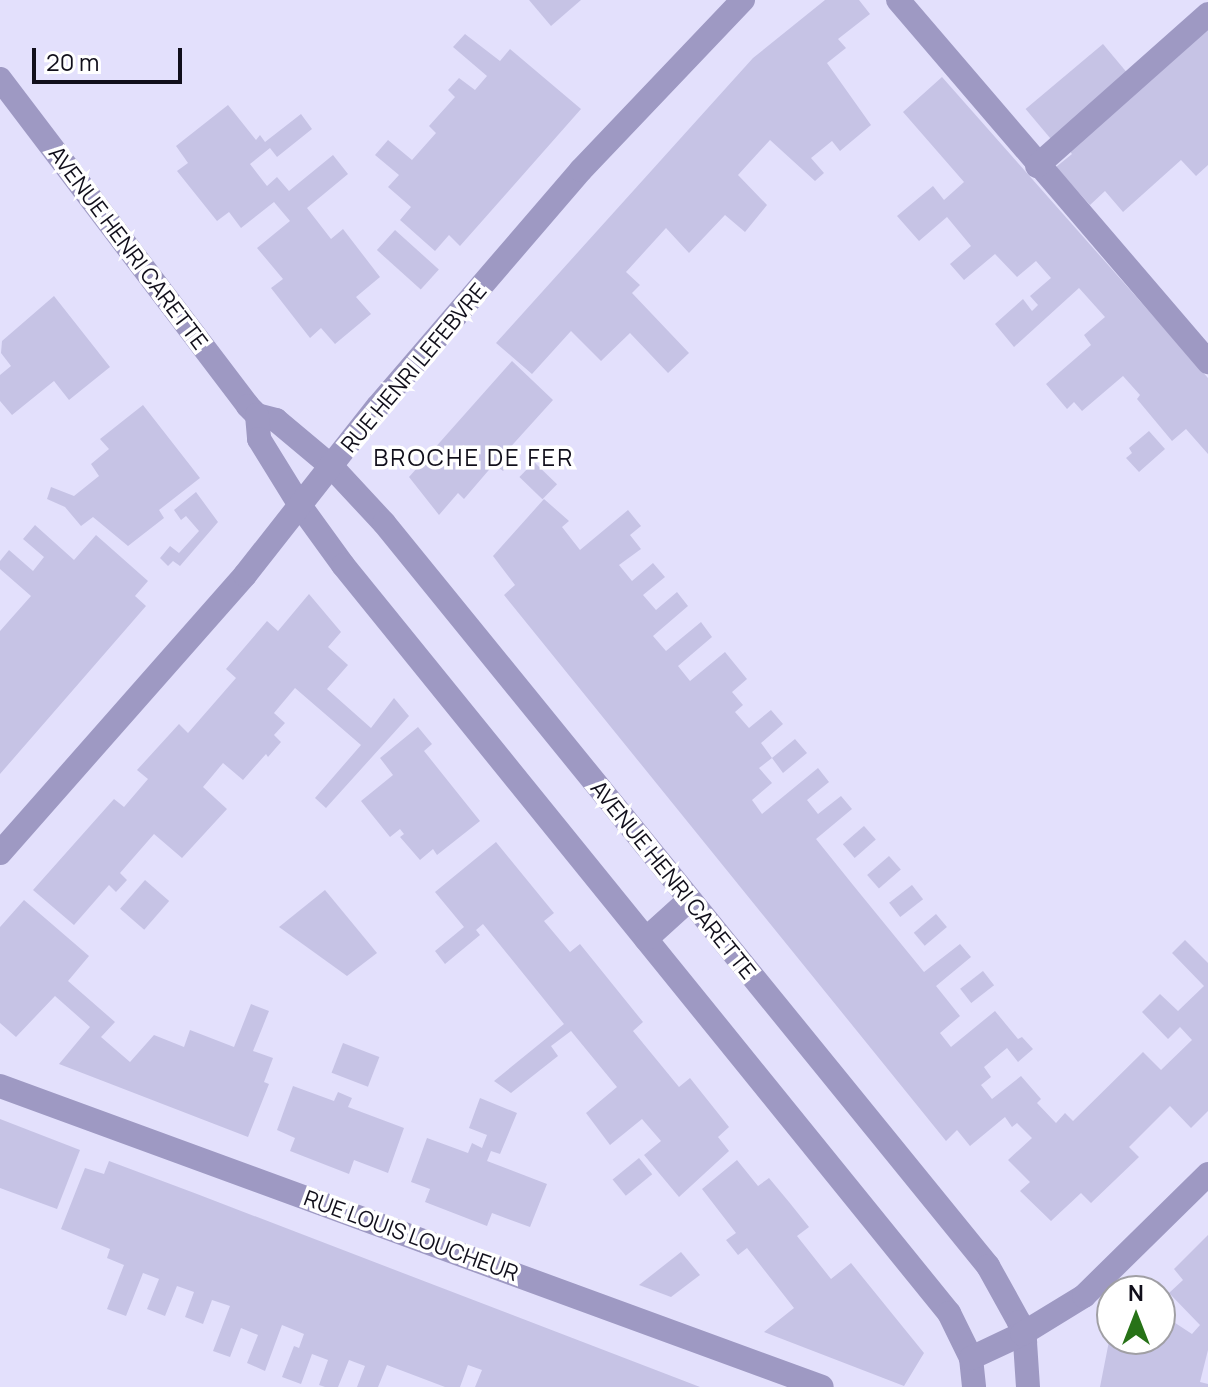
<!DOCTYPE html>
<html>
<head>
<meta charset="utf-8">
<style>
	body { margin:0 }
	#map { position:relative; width:1208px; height:1387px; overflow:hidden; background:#e3e0fc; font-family:Manrope,sans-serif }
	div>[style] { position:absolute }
	.building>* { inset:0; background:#c6c3e5; transform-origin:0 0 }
	.minor>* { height:24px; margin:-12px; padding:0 12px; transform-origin:12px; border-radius:12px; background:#9e99c3 }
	span { translate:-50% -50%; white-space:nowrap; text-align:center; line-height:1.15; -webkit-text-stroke:7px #fff; paint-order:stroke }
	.street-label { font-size:22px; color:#110f1b }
	.neighbourhood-label { font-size:24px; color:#110f1b; letter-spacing:2px }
	.north { position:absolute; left:1096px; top:1275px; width:80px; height:80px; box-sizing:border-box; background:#fff; border:2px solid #a09fa4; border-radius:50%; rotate:0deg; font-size:22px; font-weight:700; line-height:32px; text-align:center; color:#110f1b }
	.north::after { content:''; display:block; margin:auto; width:28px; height:36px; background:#277217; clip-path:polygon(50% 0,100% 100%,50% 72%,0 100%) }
	.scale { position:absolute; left:32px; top:48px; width:150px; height:36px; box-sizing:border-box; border:4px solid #110f1b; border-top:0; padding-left:10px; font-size:24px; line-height:28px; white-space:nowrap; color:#110f1b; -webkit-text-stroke:6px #fff; paint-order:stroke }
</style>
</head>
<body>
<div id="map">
	<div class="building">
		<i style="clip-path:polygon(529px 0,581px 0,551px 26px)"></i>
		<i style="clip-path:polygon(825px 0,859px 0,870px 14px,838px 39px,846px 48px,827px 63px,871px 125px,840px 151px,832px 141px,811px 158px,824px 173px,815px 181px,770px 140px,738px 175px,767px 205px,745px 232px,725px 215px,689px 253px,666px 228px,626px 272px,640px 285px,632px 293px,689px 353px,668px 373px,630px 333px,601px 361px,571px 331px,532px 374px,496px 343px,753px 58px)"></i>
		<i style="clip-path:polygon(1208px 25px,1208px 165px,1196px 176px,1181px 160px,1123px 212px,1105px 191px,1090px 205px,1056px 167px,1072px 154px,1068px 149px)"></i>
		<i style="clip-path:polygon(465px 34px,500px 61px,510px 49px,581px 109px,460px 246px,449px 235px,435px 251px,400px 220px,411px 207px,388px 187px,399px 175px,375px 155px,388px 140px,412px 160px,436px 133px,429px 126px,455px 97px,448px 90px,459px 78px,475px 90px,487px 76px,453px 47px)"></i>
		<i style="left:1103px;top:44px;width:40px;height:101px;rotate:50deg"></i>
		<i style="clip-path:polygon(942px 77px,1208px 378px,1208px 454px,1186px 429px,1172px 441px,1137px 399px,1140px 395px,1123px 376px,1082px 411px,1074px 402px,1067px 409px,1046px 384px,1091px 345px,1084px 335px,1105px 317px,1079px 288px,1014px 347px,995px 324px,1023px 299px,1032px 311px,1038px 305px,1030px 296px,1051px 278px,1036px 261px,1017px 277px,995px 254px,964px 280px,950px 264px,971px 246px,947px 217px,919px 241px,897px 216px,933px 186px,944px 200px,964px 182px,903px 112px)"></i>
		<i style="clip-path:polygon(228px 105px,256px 140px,260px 135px,265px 142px,301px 114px,312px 129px,277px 157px,270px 148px,250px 164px,267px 186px,277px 177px,289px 191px,333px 155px,348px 174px,307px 208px,331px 239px,343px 229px,380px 277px,356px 297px,371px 314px,335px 344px,321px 328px,310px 338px,271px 288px,283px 279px,257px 248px,290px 221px,274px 202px,241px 228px,229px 212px,217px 221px,177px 171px,188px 163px,176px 146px)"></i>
		<i style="left:395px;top:230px;width:59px;height:27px;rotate:42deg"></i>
		<i style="clip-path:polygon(54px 296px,110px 367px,69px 400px,54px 381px,12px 415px,0 401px,0 375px,11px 366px,1px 353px,2px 341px)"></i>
		<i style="clip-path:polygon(512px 361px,553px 400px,505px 453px,513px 459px,503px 471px,494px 464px,464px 499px,458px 493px,439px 515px,409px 477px)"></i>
		<i style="clip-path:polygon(143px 405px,200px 478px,159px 510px,164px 518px,128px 546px,93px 517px,81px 526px,65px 507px,47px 499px,51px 487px,74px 496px,99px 476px,91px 464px,109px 449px,100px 439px)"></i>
		<i style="clip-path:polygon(1149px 431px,1165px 449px,1139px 472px,1126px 458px,1132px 453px,1129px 448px)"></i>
		<i style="left:534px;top:462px;width:32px;height:21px;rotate:44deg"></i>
		<i style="clip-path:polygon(196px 492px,218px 522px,180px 566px,173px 561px,168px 566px,160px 558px,170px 546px,179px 553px,199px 531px,186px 516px,181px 520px,174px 510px)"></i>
		<i style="clip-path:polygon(544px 499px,569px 521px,562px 527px,580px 550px,628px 510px,641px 526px,630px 535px,641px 549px,619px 565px,632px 581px,653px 563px,665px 577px,643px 595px,656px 610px,677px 592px,688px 606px,653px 636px,666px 651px,701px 622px,712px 637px,678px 666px,690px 681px,725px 652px,747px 679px,732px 692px,743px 705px,735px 712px,749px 728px,771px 710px,783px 724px,761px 743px,772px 758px,795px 739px,807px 753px,783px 773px,772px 758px,759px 768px,772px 783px,752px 800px,762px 814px,818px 768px,829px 782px,807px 800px,818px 814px,841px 796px,852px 809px,816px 839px,853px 885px,924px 972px,960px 944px,971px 957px,936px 986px,960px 1016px,940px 1033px,951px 1047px,995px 1011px,1018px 1039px,1022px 1037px,1033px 1049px,1018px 1062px,1007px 1048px,984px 1067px,991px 1077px,981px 1085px,992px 1099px,1021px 1076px,1041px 1099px,1037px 1103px,1056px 1123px,1065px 1113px,1073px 1121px,1143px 1052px,1161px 1070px,1192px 1040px,1180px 1027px,1168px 1039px,1142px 1012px,1160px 994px,1178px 1011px,1204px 986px,1172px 953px,1185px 940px,1208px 963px,1208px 1111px,1191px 1128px,1170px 1106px,1129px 1147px,1139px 1157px,1091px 1203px,1081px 1193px,1051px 1221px,1020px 1191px,1030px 1182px,1008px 1160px,1032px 1138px,1017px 1123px,1012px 1127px,1005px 1117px,970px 1146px,957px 1130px,946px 1141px,504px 595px,515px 585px,493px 556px)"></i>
		<i style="clip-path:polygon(35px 525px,74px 560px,96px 535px,148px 581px,135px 596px,146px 606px,0 774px,0 631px,31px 596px,0 569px,0 561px,9px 550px,33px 571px,44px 557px,23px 539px)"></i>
		<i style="clip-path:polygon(309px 594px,341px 632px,328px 647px,348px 665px,327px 689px,371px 728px,394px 698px,409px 716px,326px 808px,315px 798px,361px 745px,295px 688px,274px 713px,285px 723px,274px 735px,281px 742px,268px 757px,266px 754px,243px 780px,223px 763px,203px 787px,227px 809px,182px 858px,154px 834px,120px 873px,127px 880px,116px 892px,109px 885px,74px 925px,33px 890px,114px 799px,124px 807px,148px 779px,137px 770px,179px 724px,188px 733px,236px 678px,226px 669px,267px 621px,278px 631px)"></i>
		<i style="clip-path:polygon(418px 727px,432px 744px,424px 751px,480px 821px,437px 855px,433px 849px,420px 860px,400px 837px,404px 834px,400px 829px,390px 837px,361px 801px,393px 775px,380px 758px)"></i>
		<i style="left:864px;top:826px;width:18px;height:28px;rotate:49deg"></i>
		<i style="clip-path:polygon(496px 842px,554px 913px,544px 921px,570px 952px,580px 944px,643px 1022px,633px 1031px,679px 1087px,690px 1078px,729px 1127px,718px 1137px,729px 1151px,679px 1197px,644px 1155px,661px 1141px,642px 1119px,610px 1145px,586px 1113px,617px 1087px,571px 1031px,551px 1046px,558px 1056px,511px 1093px,494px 1081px,564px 1024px,483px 924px,476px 930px,480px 935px,445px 964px,435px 951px,464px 927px,435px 892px)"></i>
		<i style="left:889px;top:856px;width:18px;height:29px;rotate:49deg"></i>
		<i style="left:145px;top:880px;width:32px;height:38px;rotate:41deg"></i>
		<i style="left:912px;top:885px;width:18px;height:29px;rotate:52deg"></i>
		<i style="clip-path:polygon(325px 890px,377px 953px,347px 976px,279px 927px)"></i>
		<i style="clip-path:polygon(24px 900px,89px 956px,68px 981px,115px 1022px,101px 1037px,130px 1062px,154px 1035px,184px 1047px,190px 1030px,234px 1047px,251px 1004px,269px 1011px,253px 1051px,273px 1058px,264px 1082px,269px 1084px,248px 1137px,59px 1064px,90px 1027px,55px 996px,16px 1037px,0 1023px,0 927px)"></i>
		<i style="left:936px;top:914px;width:17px;height:29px;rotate:50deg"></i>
		<i style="left:983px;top:971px;width:18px;height:29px;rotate:52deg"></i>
		<i style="left:343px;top:1043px;width:39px;height:32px;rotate:21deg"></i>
		<i style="clip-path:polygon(293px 1086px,334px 1101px,338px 1092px,352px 1098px,348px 1107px,404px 1128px,388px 1173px,354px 1160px,349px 1174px,290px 1151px,295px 1138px,277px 1130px)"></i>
		<i style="clip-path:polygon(480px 1098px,517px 1113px,500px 1154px,491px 1151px,487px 1161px,547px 1184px,530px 1227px,492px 1213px,487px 1226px,425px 1202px,430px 1189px,411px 1182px,427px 1138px,468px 1153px,472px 1143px,482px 1148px,487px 1135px,469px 1128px)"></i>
		<i style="clip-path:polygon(0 1119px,80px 1150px,57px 1209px,0 1188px)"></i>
		<i style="left:639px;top:1158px;width:21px;height:34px;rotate:51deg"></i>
		<i style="clip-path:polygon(737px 1160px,758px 1186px,769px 1178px,789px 1202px,809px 1227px,797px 1236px,831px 1279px,851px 1263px,924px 1353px,904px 1386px,764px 1332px,794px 1308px,747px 1248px,738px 1255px,726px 1240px,736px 1233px,702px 1189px)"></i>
		<i style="clip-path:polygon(109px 1161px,197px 1194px,700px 1387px,475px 1387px,482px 1370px,468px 1365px,460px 1387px,445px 1387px,387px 1365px,378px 1387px,357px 1387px,365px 1366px,349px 1360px,338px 1387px,325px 1387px,319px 1385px,328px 1360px,312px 1354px,301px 1384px,282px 1377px,294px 1346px,299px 1348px,304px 1334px,282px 1325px,265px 1371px,247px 1363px,258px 1335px,241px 1328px,230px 1357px,213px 1351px,230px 1306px,212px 1300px,203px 1324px,185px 1317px,194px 1292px,177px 1286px,165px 1316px,147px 1309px,159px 1279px,143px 1273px,126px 1316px,107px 1309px,124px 1265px,107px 1258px,110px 1249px,61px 1229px,85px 1168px,104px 1174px)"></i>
		<i style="clip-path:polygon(1208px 1235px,1208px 1350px,1200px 1382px,1208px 1384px,1208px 1387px,1100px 1387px,1111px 1331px,1112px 1339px,1160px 1339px,1160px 1313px,1192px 1334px,1200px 1325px,1169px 1293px,1183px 1280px,1174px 1269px)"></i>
		<i style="clip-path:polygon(681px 1252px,700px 1275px,671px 1297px,639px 1285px)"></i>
	</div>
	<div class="minor">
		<i style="left:898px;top:0;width:477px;rotate:49.4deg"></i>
		<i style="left:0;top:79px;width:410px;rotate:52.8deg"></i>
		<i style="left:248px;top:406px;width:13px;rotate:45deg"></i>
		<i style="left:257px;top:415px;width:20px;rotate:15deg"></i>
		<i style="left:276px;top:420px;width:72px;rotate:39.9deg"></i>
		<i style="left:331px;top:466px;width:78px;rotate:47.1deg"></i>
		<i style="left:384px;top:523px;width:958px;rotate:50.89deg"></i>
		<i style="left:988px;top:1266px;width:64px;rotate:61deg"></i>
		<i style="left:1019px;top:1322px;width:21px;rotate:73deg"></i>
		<i style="left:1025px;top:1342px;width:45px;rotate:86.2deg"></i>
		<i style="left:1037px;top:166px;width:229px;rotate:-41.6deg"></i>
		<i style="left:257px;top:415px;width:24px;rotate:85deg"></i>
		<i style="left:259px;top:439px;width:80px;rotate:58.3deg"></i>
		<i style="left:301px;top:507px;width:72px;rotate:54.1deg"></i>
		<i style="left:343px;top:565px;width:963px;rotate:50.99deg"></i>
		<i style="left:949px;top:1313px;width:50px;rotate:63.9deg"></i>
		<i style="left:971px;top:1358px;width:29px;rotate:84deg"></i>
		<i style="left:0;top:853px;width:371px;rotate:-48.6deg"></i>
		<i style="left:245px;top:575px;width:215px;rotate:-51.8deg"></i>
		<i style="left:378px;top:406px;width:311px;rotate:-49.3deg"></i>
		<i style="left:581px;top:170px;width:235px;rotate:-46.4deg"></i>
		<i style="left:646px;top:939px;width:58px;rotate:-42.2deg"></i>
		<i style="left:0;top:1086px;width:875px;rotate:20.11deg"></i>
		<i style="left:971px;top:1358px;width:56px;rotate:-25.2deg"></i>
		<i style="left:1022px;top:1334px;width:73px;rotate:-31.5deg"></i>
		<i style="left:1084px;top:1296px;width:174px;rotate:-44.5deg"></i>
	</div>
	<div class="street-label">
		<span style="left:128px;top:248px;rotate:53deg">AVENUE HENRI CARETTE</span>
		<span style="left:414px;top:368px;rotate:-50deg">RUE HENRI LEFEBVRE</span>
		<span style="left:673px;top:880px;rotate:51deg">AVENUE HENRI CARETTE</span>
		<span style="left:411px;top:1236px;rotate:20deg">RUE LOUIS LOUCHEUR</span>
	</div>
	<div class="neighbourhood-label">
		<span style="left:474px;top:457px">BROCHE DE FER</span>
	</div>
	<div class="north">N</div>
	<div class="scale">20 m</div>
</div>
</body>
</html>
